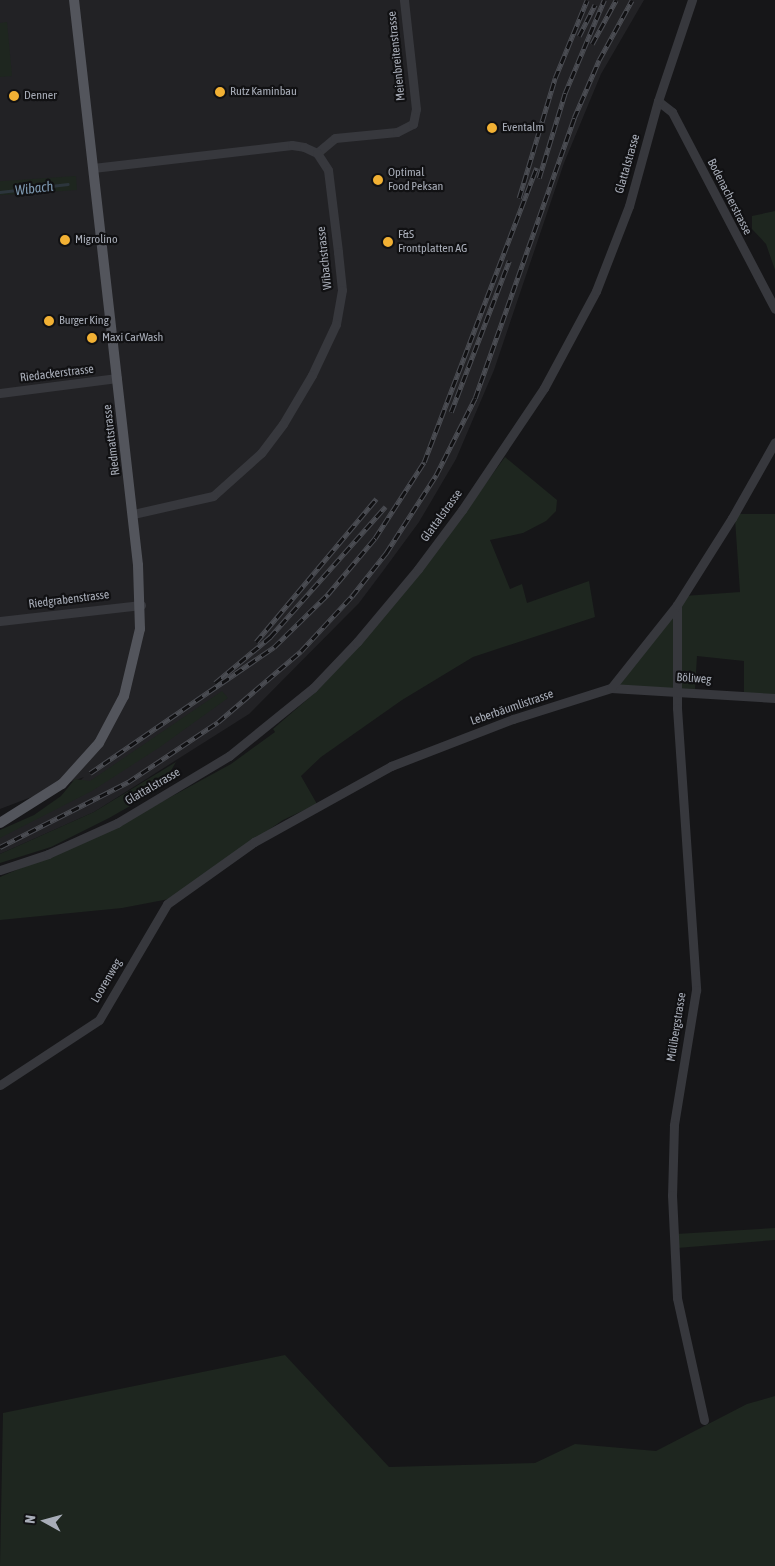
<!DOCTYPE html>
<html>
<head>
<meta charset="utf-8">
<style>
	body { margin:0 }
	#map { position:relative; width:775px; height:1566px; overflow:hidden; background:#161618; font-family:"Asap Condensed",sans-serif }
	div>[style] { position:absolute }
	.built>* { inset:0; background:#222225 }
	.green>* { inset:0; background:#1e261f; transform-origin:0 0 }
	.stream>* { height:2.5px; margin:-1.25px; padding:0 1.25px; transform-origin:1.25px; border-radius:1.25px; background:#2c353c }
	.minor>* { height:9px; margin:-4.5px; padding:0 4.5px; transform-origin:4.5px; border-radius:4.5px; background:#37383d }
	.major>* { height:10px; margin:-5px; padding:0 5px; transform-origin:5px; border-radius:5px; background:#53555c }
	.rail>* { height:4.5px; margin-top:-2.25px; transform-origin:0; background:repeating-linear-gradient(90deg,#111113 0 8px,#4a4c52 0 16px); box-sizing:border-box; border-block:1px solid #4a4c52 }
	.dots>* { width:14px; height:14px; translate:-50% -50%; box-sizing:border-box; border:2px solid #111113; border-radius:50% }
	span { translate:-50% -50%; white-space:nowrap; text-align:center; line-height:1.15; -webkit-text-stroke:4.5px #111113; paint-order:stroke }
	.street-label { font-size:12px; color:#a8adb8 }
	.poi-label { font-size:12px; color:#a8adb8 }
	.left { translate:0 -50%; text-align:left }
	.water-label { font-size:14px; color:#7f9bb3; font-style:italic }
	.north { position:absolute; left:20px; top:1496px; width:50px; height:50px; -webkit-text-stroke:4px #111113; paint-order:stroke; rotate:277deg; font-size:14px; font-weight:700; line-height:20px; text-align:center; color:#a8adb8 }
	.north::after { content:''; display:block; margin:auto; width:18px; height:22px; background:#a8adb8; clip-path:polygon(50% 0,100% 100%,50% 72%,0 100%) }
</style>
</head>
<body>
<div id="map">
	<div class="built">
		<i style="clip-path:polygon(0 0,644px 0,601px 74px,564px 163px,494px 370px,456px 459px,419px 522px,383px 571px,359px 603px,249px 714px,94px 812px,0 854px,0 834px,56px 804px,84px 777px,0 809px)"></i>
	</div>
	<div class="green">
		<i style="clip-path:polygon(7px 22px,12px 76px,0 77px,0 23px)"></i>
		<i style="left:76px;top:176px;width:14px;height:77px;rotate:86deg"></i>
		<i style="clip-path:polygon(775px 211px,775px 270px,766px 244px,752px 229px,752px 216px)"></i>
		<i style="clip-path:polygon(505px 457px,557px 500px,556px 511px,546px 521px,523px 533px,490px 540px,510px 589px,522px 584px,527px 603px,589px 581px,595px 617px,473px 657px,402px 700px,321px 757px,301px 776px,317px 804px,283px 820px,169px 899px,122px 908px,0 920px,0 877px,112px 829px,231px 764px,275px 732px,273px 729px,317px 691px,365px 639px,424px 568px)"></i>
		<i style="clip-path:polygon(738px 514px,775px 514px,775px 695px,744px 693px,744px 661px,697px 656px,695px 689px,614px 687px,684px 596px,740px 592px,735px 519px)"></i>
		<i style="clip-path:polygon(222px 691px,228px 698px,160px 747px,92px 791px,0 838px,0 830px,34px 815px,61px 796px,75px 779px,90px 781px)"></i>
		<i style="clip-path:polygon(176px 762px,160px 789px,109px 818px,51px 847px,0 863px,0 854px,94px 812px)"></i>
		<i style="clip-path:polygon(775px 1228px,775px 1240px,677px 1248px,676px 1234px)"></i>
		<i style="clip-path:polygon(285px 1355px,389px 1467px,535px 1463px,575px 1444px,656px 1451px,747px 1404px,775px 1396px,775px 1566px,0 1566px,3px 1413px)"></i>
	</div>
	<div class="stream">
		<i style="left:0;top:192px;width:68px;rotate:-6.7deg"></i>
	</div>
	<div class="minor">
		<i style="left:658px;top:101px;width:18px;rotate:38deg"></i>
		<i style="left:672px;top:112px;width:222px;rotate:62.4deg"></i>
		<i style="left:317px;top:153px;width:23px;rotate:-40deg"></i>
		<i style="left:335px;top:138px;width:62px;rotate:-5.5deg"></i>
		<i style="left:397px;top:132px;width:18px;rotate:-27deg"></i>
		<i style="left:413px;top:124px;width:15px;rotate:-79deg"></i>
		<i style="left:416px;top:109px;width:110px;rotate:-96.3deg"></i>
		<i style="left:93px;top:168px;width:200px;rotate:-6.6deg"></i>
		<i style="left:292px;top:145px;width:12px;rotate:9deg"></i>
		<i style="left:304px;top:147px;width:14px;rotate:25deg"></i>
		<i style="left:317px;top:153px;width:20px;rotate:57deg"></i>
		<i style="left:328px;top:170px;width:83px;rotate:83deg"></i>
		<i style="left:338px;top:252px;width:38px;rotate:84deg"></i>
		<i style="left:342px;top:290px;width:35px;rotate:100deg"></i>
		<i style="left:336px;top:324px;width:56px;rotate:115.2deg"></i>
		<i style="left:312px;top:375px;width:57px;rotate:120.6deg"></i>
		<i style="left:283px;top:424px;width:36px;rotate:127deg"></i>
		<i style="left:261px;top:453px;width:64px;rotate:138.1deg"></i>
		<i style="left:213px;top:496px;width:82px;rotate:167.3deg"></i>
		<i style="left:0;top:393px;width:118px;rotate:-7.3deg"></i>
		<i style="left:677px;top:605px;width:103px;rotate:90deg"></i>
		<i style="left:677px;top:708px;width:283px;rotate:86.1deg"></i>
		<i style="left:696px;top:990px;width:137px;rotate:99.3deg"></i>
		<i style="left:674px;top:1125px;width:70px;rotate:91.6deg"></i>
		<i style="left:672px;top:1195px;width:103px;rotate:87.2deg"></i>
		<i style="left:677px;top:1298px;width:125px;rotate:77.5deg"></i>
		<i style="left:0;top:621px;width:142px;rotate:-6.5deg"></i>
		<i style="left:611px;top:688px;width:164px;rotate:3.5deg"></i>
		<i style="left:0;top:870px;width:51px;rotate:-18.4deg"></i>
		<i style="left:48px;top:854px;width:76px;rotate:-24.2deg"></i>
		<i style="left:117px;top:823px;width:131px;rotate:-30.9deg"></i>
		<i style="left:229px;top:756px;width:108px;rotate:-39deg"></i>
		<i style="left:313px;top:688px;width:64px;rotate:-46.3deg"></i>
		<i style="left:357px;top:642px;width:95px;rotate:-50.1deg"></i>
		<i style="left:418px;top:569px;width:74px;rotate:-53.3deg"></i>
		<i style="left:462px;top:510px;width:147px;rotate:-56.1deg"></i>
		<i style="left:544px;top:388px;width:110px;rotate:-61.8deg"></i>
		<i style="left:596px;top:291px;width:91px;rotate:-68.8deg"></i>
		<i style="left:629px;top:206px;width:109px;rotate:-74.6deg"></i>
		<i style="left:658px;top:101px;width:107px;rotate:-71.4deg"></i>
		<i style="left:0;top:1085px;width:118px;rotate:-33.3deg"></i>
		<i style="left:99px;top:1020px;width:134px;rotate:-59.6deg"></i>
		<i style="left:167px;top:904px;width:107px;rotate:-35.5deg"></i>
		<i style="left:254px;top:842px;width:157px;rotate:-29deg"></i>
		<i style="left:391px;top:766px;width:131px;rotate:-21.1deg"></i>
		<i style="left:513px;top:719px;width:103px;rotate:-17.6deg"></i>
		<i style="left:611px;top:688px;width:106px;rotate:-51.5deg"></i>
		<i style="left:677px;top:605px;width:103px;rotate:-57.7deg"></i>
		<i style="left:732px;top:518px;width:87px;rotate:-60.5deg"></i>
	</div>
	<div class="major">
		<i style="left:0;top:823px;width:73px;rotate:-32.2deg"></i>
		<i style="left:62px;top:784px;width:55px;rotate:-47.9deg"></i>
		<i style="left:99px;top:743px;width:53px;rotate:-62deg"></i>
		<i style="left:124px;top:696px;width:69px;rotate:-76.6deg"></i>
		<i style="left:140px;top:629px;width:64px;rotate:-91.8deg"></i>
		<i style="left:138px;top:565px;width:569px;rotate:-96.46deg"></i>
	</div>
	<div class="rail">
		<i style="left:579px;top:36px;width:35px;rotate:-63deg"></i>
		<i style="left:592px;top:44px;width:50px;rotate:-61.4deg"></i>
		<i style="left:539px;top:178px;width:89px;rotate:-73deg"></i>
		<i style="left:565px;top:93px;width:101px;rotate:-67.2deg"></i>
		<i style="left:519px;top:198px;width:125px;rotate:-73.3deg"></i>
		<i style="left:555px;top:78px;width:84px;rotate:-67.7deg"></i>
		<i style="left:451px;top:412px;width:162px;rotate:-69deg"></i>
		<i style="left:256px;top:642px;width:187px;rotate:-50deg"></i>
		<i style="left:215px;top:683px;width:72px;rotate:-39.9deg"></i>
		<i style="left:270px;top:637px;width:174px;rotate:-48.5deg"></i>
		<i style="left:90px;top:773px;width:223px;rotate:-34.4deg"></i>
		<i style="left:274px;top:647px;width:76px;rotate:-44.5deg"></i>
		<i style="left:328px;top:594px;width:73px;rotate:-50deg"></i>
		<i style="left:375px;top:538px;width:90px;rotate:-57.2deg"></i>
		<i style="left:424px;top:462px;width:315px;rotate:-69.1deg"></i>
		<i style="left:0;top:847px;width:144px;rotate:-26.9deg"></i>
		<i style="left:128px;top:782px;width:108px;rotate:-33.7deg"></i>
		<i style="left:218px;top:722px;width:109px;rotate:-40.5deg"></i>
		<i style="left:301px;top:651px;width:75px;rotate:-47.2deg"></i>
		<i style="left:352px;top:596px;width:55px;rotate:-51.7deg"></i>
		<i style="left:386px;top:553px;width:93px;rotate:-57.3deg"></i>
		<i style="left:436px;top:475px;width:86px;rotate:-63.1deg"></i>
		<i style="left:475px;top:398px;width:297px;rotate:-70.5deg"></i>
		<i style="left:574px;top:118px;width:63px;rotate:-66.7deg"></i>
		<i style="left:599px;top:60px;width:68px;rotate:-61.2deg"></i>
	</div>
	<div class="dots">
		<i style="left:220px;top:92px;background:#f2b134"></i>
		<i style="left:14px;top:96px;background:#f2b134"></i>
		<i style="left:492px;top:128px;background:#f2b134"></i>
		<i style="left:378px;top:180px;background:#f2b134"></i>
		<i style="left:65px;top:240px;background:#f2b134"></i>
		<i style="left:388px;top:242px;background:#f2b134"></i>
		<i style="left:49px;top:321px;background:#f2b134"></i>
		<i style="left:92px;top:338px;background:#f2b134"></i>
	</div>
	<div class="street-label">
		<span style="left:397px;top:56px;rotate:-96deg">Meienbreitenstrasse</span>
		<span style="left:628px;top:164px;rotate:-74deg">Glattalstrasse</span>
		<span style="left:729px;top:197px;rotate:63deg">Bodenacherstrasse</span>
		<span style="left:325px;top:258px;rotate:-96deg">Wibachstrasse</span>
		<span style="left:57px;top:374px;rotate:-7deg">Riedackerstrasse</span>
		<span style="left:112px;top:440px;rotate:-97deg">Riedmattstrasse</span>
		<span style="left:442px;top:516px;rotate:-54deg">Glattalstrasse</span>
		<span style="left:69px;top:600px;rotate:-7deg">Riedgrabenstrasse</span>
		<span style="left:694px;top:679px;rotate:4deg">Böliweg</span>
		<span style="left:512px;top:708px;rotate:-19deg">Leberbäumlistrasse</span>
		<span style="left:153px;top:787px;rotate:-30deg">Glattalstrasse</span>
		<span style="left:107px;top:981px;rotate:-60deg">Loorenweg</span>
		<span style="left:677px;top:1027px;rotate:-81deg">Mülibergstrasse</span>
	</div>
	<div class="poi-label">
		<span class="left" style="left:230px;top:92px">Rutz Kaminbau</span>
		<span class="left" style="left:24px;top:96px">Denner</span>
		<span class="left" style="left:502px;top:128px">Eventalm</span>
		<span class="left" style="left:388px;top:180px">Optimal<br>Food Peksan</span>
		<span class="left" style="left:398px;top:242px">F&amp;S<br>Frontplatten AG</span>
		<span class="left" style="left:75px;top:240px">Migrolino</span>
		<span class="left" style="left:59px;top:321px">Burger King</span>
		<span class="left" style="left:102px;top:338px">Maxi CarWash</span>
	</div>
	<div class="water-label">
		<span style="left:34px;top:188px;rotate:-7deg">Wibach</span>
	</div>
	<div class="north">N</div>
</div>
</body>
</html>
